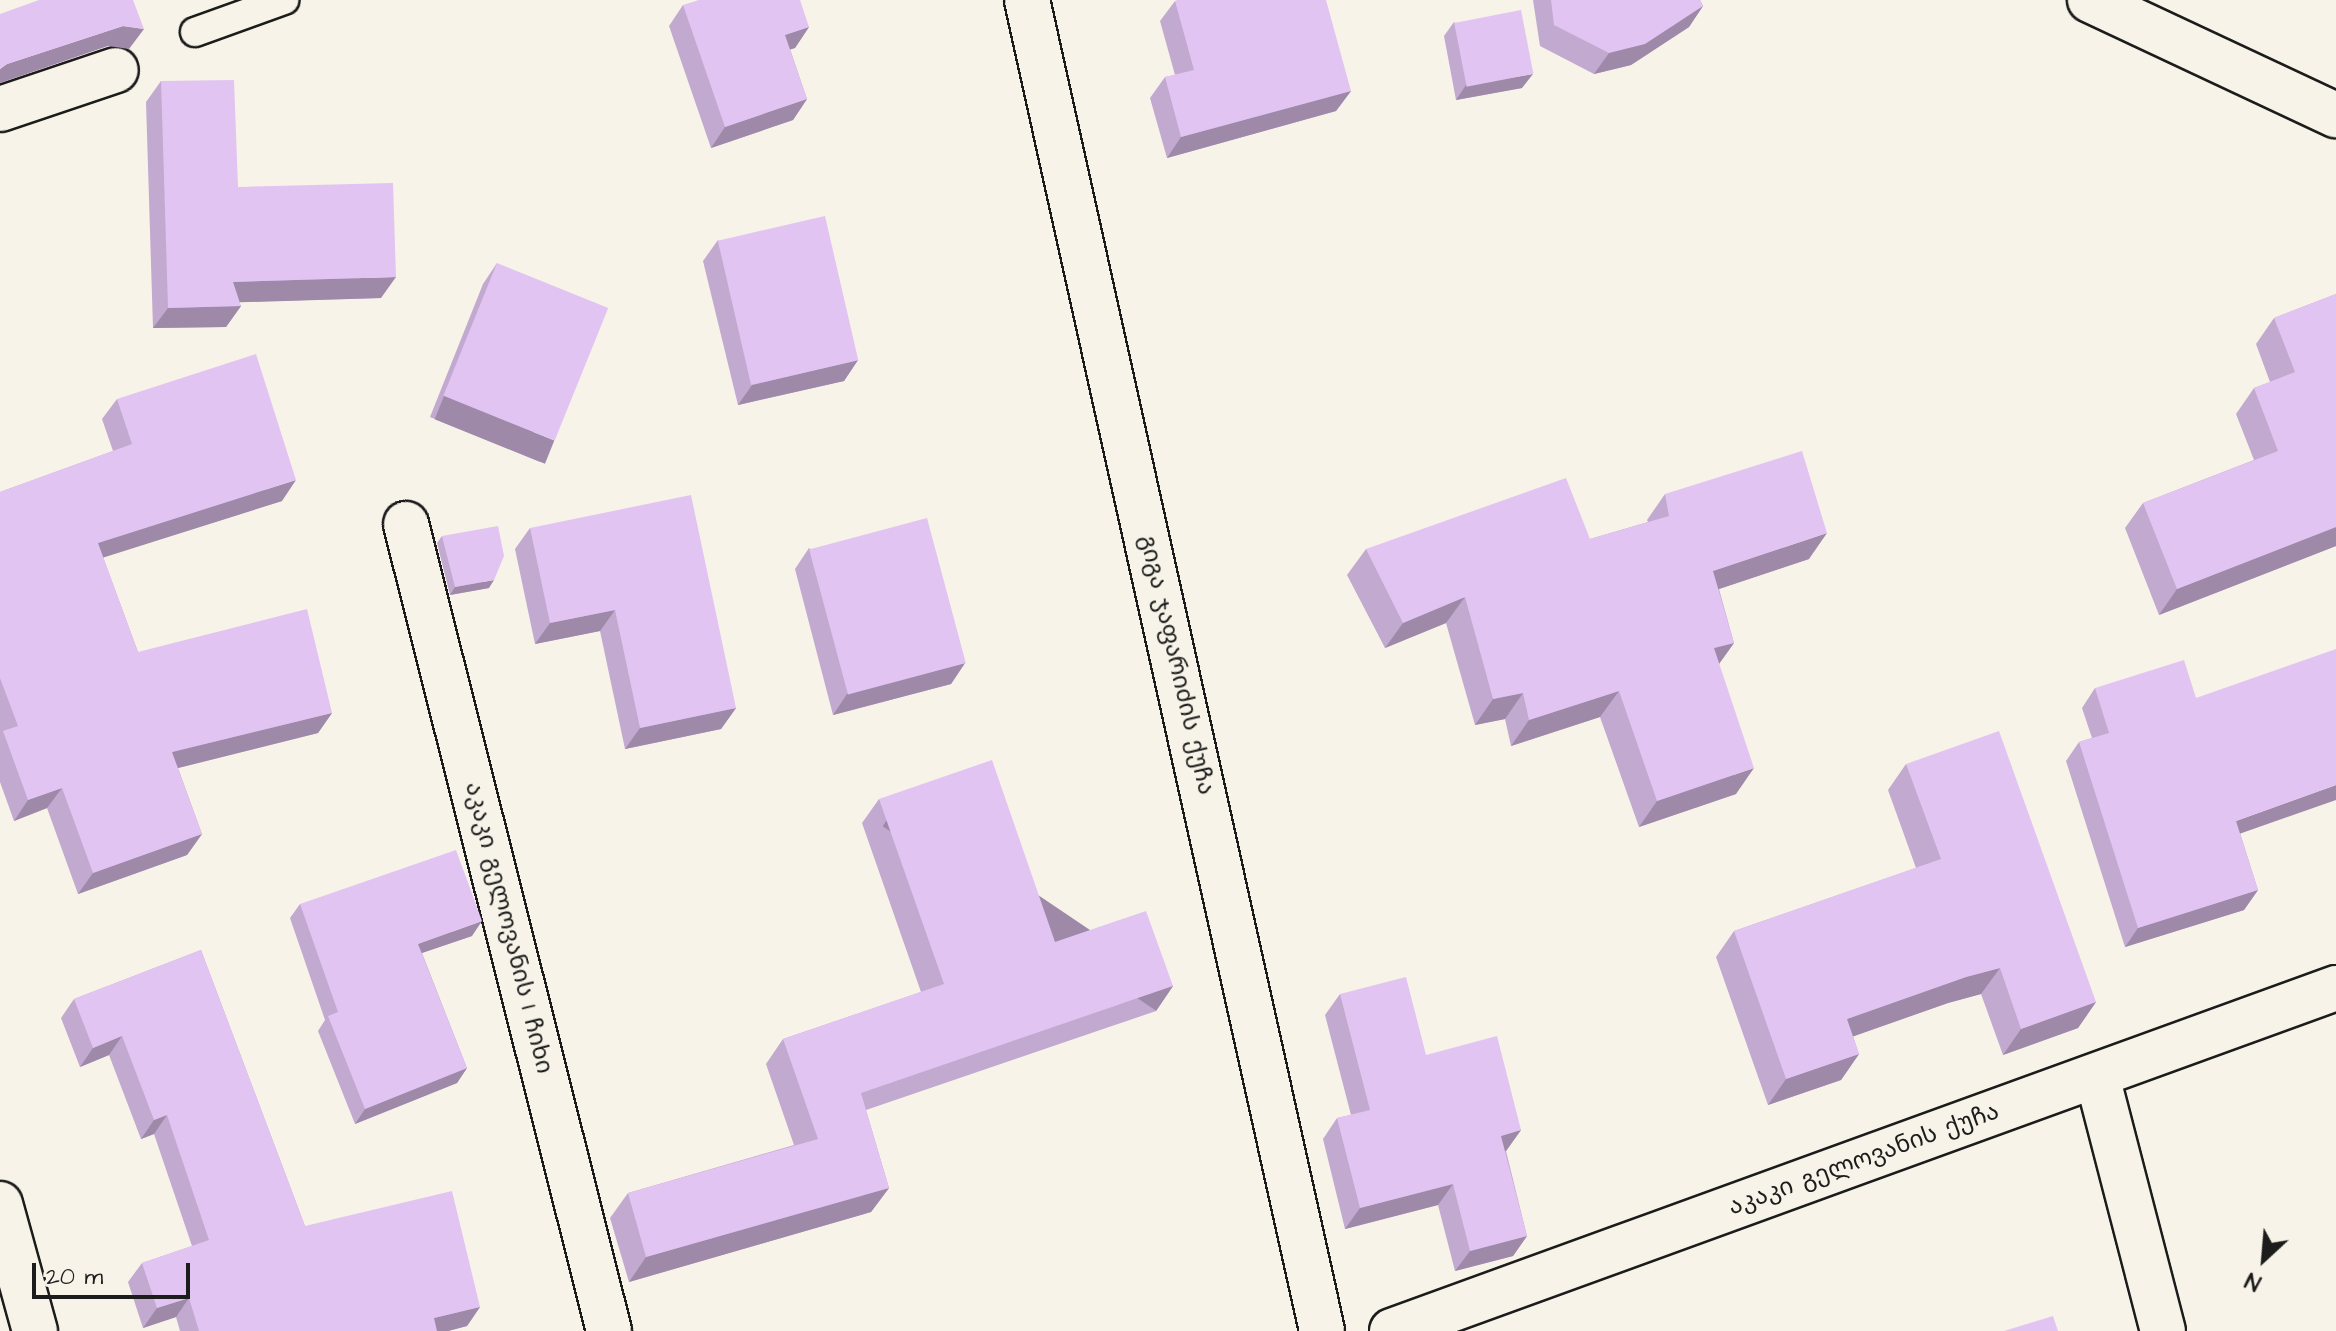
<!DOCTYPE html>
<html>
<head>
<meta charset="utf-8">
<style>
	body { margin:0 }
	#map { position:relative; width:2336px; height:1331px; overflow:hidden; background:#f7f3e8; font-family:"Architects Daughter","Noto Sans Georgian",sans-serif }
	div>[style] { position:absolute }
	.roads { filter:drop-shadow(2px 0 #1c1c1c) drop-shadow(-2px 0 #1c1c1c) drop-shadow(0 2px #1c1c1c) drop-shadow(0 -2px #1c1c1c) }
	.service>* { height:28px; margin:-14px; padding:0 14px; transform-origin:14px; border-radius:14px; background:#f7f3e8 }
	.minor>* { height:44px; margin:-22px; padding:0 22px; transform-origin:22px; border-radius:22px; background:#f7f3e8 }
	.tertiary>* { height:44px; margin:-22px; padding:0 22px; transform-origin:22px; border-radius:22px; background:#f7f3e8 }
	.wall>* { inset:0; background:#c2a9d0 }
	.shaded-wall>* { inset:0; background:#9e89a9; transform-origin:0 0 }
	.building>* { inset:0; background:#e1c4f2; transform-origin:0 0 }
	span { translate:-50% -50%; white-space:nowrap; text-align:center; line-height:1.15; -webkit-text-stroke:6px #f7f3e8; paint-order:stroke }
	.street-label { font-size:24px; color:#1c1c1c }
	.north { position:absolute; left:2224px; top:1219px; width:80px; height:80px; -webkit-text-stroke:6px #f7f3e8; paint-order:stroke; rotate:206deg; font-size:22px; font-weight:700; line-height:32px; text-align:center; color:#1c1c1c }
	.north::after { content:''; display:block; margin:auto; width:28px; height:36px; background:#1c1c1c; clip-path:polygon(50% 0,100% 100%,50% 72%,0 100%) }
	.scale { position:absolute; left:32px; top:1263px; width:158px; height:36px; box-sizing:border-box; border:4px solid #1c1c1c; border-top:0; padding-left:10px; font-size:24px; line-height:28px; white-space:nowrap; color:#1c1c1c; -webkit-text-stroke:6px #f7f3e8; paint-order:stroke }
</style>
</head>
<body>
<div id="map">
	<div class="roads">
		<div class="service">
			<i style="left:195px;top:32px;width:95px;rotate:-19.8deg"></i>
		</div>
		<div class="minor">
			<i style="left:1027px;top:0;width:1363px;rotate:77.5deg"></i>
			<i style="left:0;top:109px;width:122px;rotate:-18.6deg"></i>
			<i style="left:406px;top:524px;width:832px;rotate:75.88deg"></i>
			<i style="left:2097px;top:1076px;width:263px;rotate:75.5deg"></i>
			<i style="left:0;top:1204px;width:132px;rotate:74.6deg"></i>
			<i style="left:1392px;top:1331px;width:1004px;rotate:-19.97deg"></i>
		</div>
		<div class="tertiary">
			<i style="left:2090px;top:0;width:272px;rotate:25.1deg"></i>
		</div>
	</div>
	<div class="wall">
		<i style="clip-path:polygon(1533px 0,1700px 0,1703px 6px,1689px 27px,1631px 65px,1594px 74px,1540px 46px)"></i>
		<i style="clip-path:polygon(1175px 1px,1351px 91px,1336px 111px,1167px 158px,1150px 98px,1165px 77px,1175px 75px,1160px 21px)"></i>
		<i style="clip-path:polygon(683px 5px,809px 27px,795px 48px,790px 49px,807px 99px,793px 120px,711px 148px,669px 26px)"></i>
		<i style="clip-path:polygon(1454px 22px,1522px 88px,1456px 100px,1444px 36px)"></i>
		<i style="clip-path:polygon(161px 81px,238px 187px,381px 298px,239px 302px,241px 306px,226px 327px,153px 328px,146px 102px)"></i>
		<i style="clip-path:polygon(718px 240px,858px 360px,844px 381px,738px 405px,703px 261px)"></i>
		<i style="clip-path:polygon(497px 263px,540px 462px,430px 417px,483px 284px)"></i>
		<i style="clip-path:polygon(2336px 294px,2336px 546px,2159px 615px,2125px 528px,2143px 503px,2254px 460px,2236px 414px,2254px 388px,2270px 382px,2256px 344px,2274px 318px)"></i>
		<i style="clip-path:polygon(117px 399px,282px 501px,103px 557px,138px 652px,332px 713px,318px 733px,178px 768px,202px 834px,187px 855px,78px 894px,47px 808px,14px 821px,0 782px,0 492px,113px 451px,102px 419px)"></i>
		<i style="clip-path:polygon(1665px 494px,1809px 559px,1719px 589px,1734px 643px,1719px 664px,1736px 794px,1639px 827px,1600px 717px,1511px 746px,1505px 719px,1475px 725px,1446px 623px,1385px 648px,1347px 575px,1366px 549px,1590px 539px,1648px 522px,1647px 520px)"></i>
		<i style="clip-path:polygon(530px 528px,736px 708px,721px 729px,625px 749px,600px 631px,535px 644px,515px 549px)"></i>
		<i style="clip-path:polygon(442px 536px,489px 588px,450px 595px,437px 543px)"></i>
		<i style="clip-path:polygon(809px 548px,965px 663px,951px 684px,833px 715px,795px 569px)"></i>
		<i style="clip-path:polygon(2095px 688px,2240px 833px,2258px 890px,2244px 910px,2125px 947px,2066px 761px,2079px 742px,2092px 738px,2082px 708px)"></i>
		<i style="clip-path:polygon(1906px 764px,2096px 1002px,2078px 1028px,2003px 1055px,1981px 994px,1948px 1003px,1853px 1036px,1859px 1054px,1841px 1080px,1768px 1105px,1716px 957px,1734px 931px,1916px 868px,1888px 790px)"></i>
		<i style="clip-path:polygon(879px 799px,1055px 942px,1173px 986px,1156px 1011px,866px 1110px,889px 1188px,871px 1212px,629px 1282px,610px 1218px,628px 1193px,794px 1145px,766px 1064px,783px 1039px,921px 992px,862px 823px)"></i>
		<i style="clip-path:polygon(300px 904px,472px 936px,422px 953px,467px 1068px,457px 1083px,355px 1124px,318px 1031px,325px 1020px,290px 918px)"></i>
		<i style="clip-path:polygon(201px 950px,305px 1226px,480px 1307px,467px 1326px,448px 1331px,180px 1331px,176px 1317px,143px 1328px,128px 1282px,142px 1263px,192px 1246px,154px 1134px,141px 1139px,109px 1055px,80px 1067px,61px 1018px,74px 999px)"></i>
		<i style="clip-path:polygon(1340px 994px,1426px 1055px,1521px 1130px,1506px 1151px,1527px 1236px,1513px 1256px,1455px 1271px,1438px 1205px,1345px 1229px,1323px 1139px,1337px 1118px,1351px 1115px,1325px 1015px)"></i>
	</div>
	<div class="shaded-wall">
		<i style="clip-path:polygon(1703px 6px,1689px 27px,1631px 65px,1594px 74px,1609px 53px)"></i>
		<i style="clip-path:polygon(123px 26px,144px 29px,129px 49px,108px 46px,0 83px,0 69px,7px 64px)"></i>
		<i style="clip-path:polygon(809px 27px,795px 48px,770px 56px,785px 35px)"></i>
		<i style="clip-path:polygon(1533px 74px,1522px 88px,1456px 100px,1466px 85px)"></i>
		<i style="clip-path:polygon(1351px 91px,1336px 111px,1167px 158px,1181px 137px)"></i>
		<i style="clip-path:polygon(807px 99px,793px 120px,711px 148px,725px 127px)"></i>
		<i style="clip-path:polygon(396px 277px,381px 298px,218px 303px,233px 282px)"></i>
		<i style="clip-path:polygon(241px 306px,226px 327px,153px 328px,168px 308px)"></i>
		<i style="clip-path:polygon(858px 360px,844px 381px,738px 405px,752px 385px)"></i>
		<i style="left:444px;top:396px;width:119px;height:25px;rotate:22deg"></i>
		<i style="clip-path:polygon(296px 480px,282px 501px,83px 564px,98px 543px)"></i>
		<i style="clip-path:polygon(2336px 527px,2336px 546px,2159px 615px,2177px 589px)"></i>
		<i style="clip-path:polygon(1827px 533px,1809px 559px,1695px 597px,1713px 571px)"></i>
		<i style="clip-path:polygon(494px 580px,489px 588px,450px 595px,455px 587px)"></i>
		<i style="clip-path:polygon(1465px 597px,1446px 623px,1385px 648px,1403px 623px)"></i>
		<i style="clip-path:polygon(615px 610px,600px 631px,535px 644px,550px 623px)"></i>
		<i style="clip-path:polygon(1734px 643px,1716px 668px,1714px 648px)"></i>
		<i style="clip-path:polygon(965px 663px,951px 684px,833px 715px,847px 694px)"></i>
		<i style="clip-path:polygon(1619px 691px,1600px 717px,1511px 746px,1529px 720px)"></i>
		<i style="clip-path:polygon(1523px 693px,1505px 719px,1475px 725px,1493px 699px)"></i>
		<i style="clip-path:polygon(736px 708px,721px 729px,625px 749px,640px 728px)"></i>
		<i style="clip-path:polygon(332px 713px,318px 733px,158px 773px,172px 752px)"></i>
		<i style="clip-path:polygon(1754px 768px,1736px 794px,1639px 827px,1657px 801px)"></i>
		<i style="clip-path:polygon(2336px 785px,2336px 800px,2222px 840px,2236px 821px)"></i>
		<i style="clip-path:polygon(62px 788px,47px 808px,14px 821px,28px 800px)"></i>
		<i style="clip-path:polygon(202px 834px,187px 855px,78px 894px,93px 873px)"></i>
		<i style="clip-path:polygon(2258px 890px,2244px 910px,2125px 947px,2138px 928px)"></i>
		<i style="clip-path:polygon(482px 921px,472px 936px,407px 958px,418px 944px)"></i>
		<i style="clip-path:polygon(2000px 968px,1981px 994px,1948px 1003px,1829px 1045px,1847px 1019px,1966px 977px)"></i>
		<i style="left:1173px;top:986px;width:30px;height:330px;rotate:124deg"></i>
		<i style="clip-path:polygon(2096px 1002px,2078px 1028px,2003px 1055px,2021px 1029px)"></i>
		<i style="clip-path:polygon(122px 1036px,109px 1055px,80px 1067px,93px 1048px)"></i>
		<i style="clip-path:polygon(1859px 1054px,1841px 1080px,1768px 1105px,1786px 1079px)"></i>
		<i style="clip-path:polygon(467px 1068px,457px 1083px,355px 1124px,365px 1109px)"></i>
		<i style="clip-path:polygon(167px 1115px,154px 1134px,141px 1139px,154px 1120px)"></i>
		<i style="clip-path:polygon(1521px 1130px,1506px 1151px,1487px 1156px,1501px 1136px)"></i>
		<i style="clip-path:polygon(1453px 1184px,1438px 1205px,1345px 1229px,1360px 1208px)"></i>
		<i style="clip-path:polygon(889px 1188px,871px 1212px,629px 1282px,646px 1257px)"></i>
		<i style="clip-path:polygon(1527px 1236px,1513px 1256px,1455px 1271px,1470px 1251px)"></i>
		<i style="clip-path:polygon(189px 1298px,176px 1317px,143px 1328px,157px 1308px)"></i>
		<i style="clip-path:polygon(480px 1307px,467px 1326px,448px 1331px,425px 1331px,434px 1318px)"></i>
	</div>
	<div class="building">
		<i style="clip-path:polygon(39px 0,133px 0,144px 29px,123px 26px,7px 64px,0 69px,0 14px)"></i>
		<i style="clip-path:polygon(699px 0,800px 0,809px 27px,785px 35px,807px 99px,725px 127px,683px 5px)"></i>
		<i style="clip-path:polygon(1177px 0,1326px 0,1351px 91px,1181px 137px,1165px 77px,1194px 70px,1175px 1px)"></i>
		<i style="clip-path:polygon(1551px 0,1700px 0,1703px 6px,1645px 44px,1609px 53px,1554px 25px)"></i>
		<i style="left:1521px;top:10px;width:65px;height:68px;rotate:79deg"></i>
		<i style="clip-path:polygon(234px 80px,238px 187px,393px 183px,396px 277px,233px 282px,241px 306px,168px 308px,161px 81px)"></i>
		<i style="left:825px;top:216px;width:148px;height:110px;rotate:77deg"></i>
		<i style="left:497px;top:263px;width:120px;height:143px;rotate:22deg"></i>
		<i style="clip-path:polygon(2336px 294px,2336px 527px,2177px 589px,2143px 503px,2278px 451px,2254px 388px,2295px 372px,2274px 318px)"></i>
		<i style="clip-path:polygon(256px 354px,296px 480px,98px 543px,138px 652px,307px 609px,332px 713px,172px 752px,202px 834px,93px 873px,62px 788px,28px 800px,3px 731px,18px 726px,0 678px,0 492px,132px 444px,117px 399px)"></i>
		<i style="clip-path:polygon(1802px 451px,1827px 533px,1713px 571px,1734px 643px,1714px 648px,1754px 768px,1657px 801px,1619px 691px,1529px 720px,1523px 693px,1493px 699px,1465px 597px,1403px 623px,1366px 549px,1566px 478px,1590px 539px,1669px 516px,1665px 494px)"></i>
		<i style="clip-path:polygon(691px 495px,736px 708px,640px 728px,615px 610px,550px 623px,530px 528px)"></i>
		<i style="left:927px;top:518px;width:150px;height:122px;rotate:75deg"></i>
		<i style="clip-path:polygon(498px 526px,504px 556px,494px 580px,455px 587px,442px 536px)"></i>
		<i style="clip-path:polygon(2336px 649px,2336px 785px,2236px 821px,2258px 890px,2138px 928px,2079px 742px,2109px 733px,2095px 688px,2184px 660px,2196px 698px)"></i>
		<i style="clip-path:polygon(1999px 731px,2096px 1002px,2021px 1029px,2000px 968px,1966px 977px,1847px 1019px,1859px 1054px,1786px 1079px,1734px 931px,1941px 859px,1906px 764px)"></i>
		<i style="clip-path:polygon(992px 760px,1055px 942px,1146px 911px,1173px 986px,861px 1093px,889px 1188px,646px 1257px,628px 1193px,818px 1139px,783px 1039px,944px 984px,879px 799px)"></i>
		<i style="clip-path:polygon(456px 850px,482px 921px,418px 944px,467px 1068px,365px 1109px,328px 1016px,338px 1012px,300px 904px)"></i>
		<i style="clip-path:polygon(201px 950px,305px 1226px,452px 1191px,480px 1307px,434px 1318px,437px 1331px,199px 1331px,189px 1298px,157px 1308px,142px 1263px,209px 1240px,167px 1115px,154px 1120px,122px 1036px,93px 1048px,74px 999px)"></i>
		<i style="clip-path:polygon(1406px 977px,1426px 1055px,1497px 1036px,1521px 1130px,1501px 1136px,1527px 1236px,1470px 1251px,1453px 1184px,1360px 1208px,1337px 1118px,1370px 1110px,1340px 994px)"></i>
		<i style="clip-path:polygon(2053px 1316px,2058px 1331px,2004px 1331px)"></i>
	</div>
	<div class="street-label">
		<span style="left:1176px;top:665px;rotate:77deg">გიგა ჯაფარიძის ქუჩა</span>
		<span style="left:508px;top:928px;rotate:76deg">აკაკი გელოვანის I ჩიხი</span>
		<span style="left:1864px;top:1160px;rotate:-20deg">აკაკი გელოვანის ქუჩა</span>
	</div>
	<div class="north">N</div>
	<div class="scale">20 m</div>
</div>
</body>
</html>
